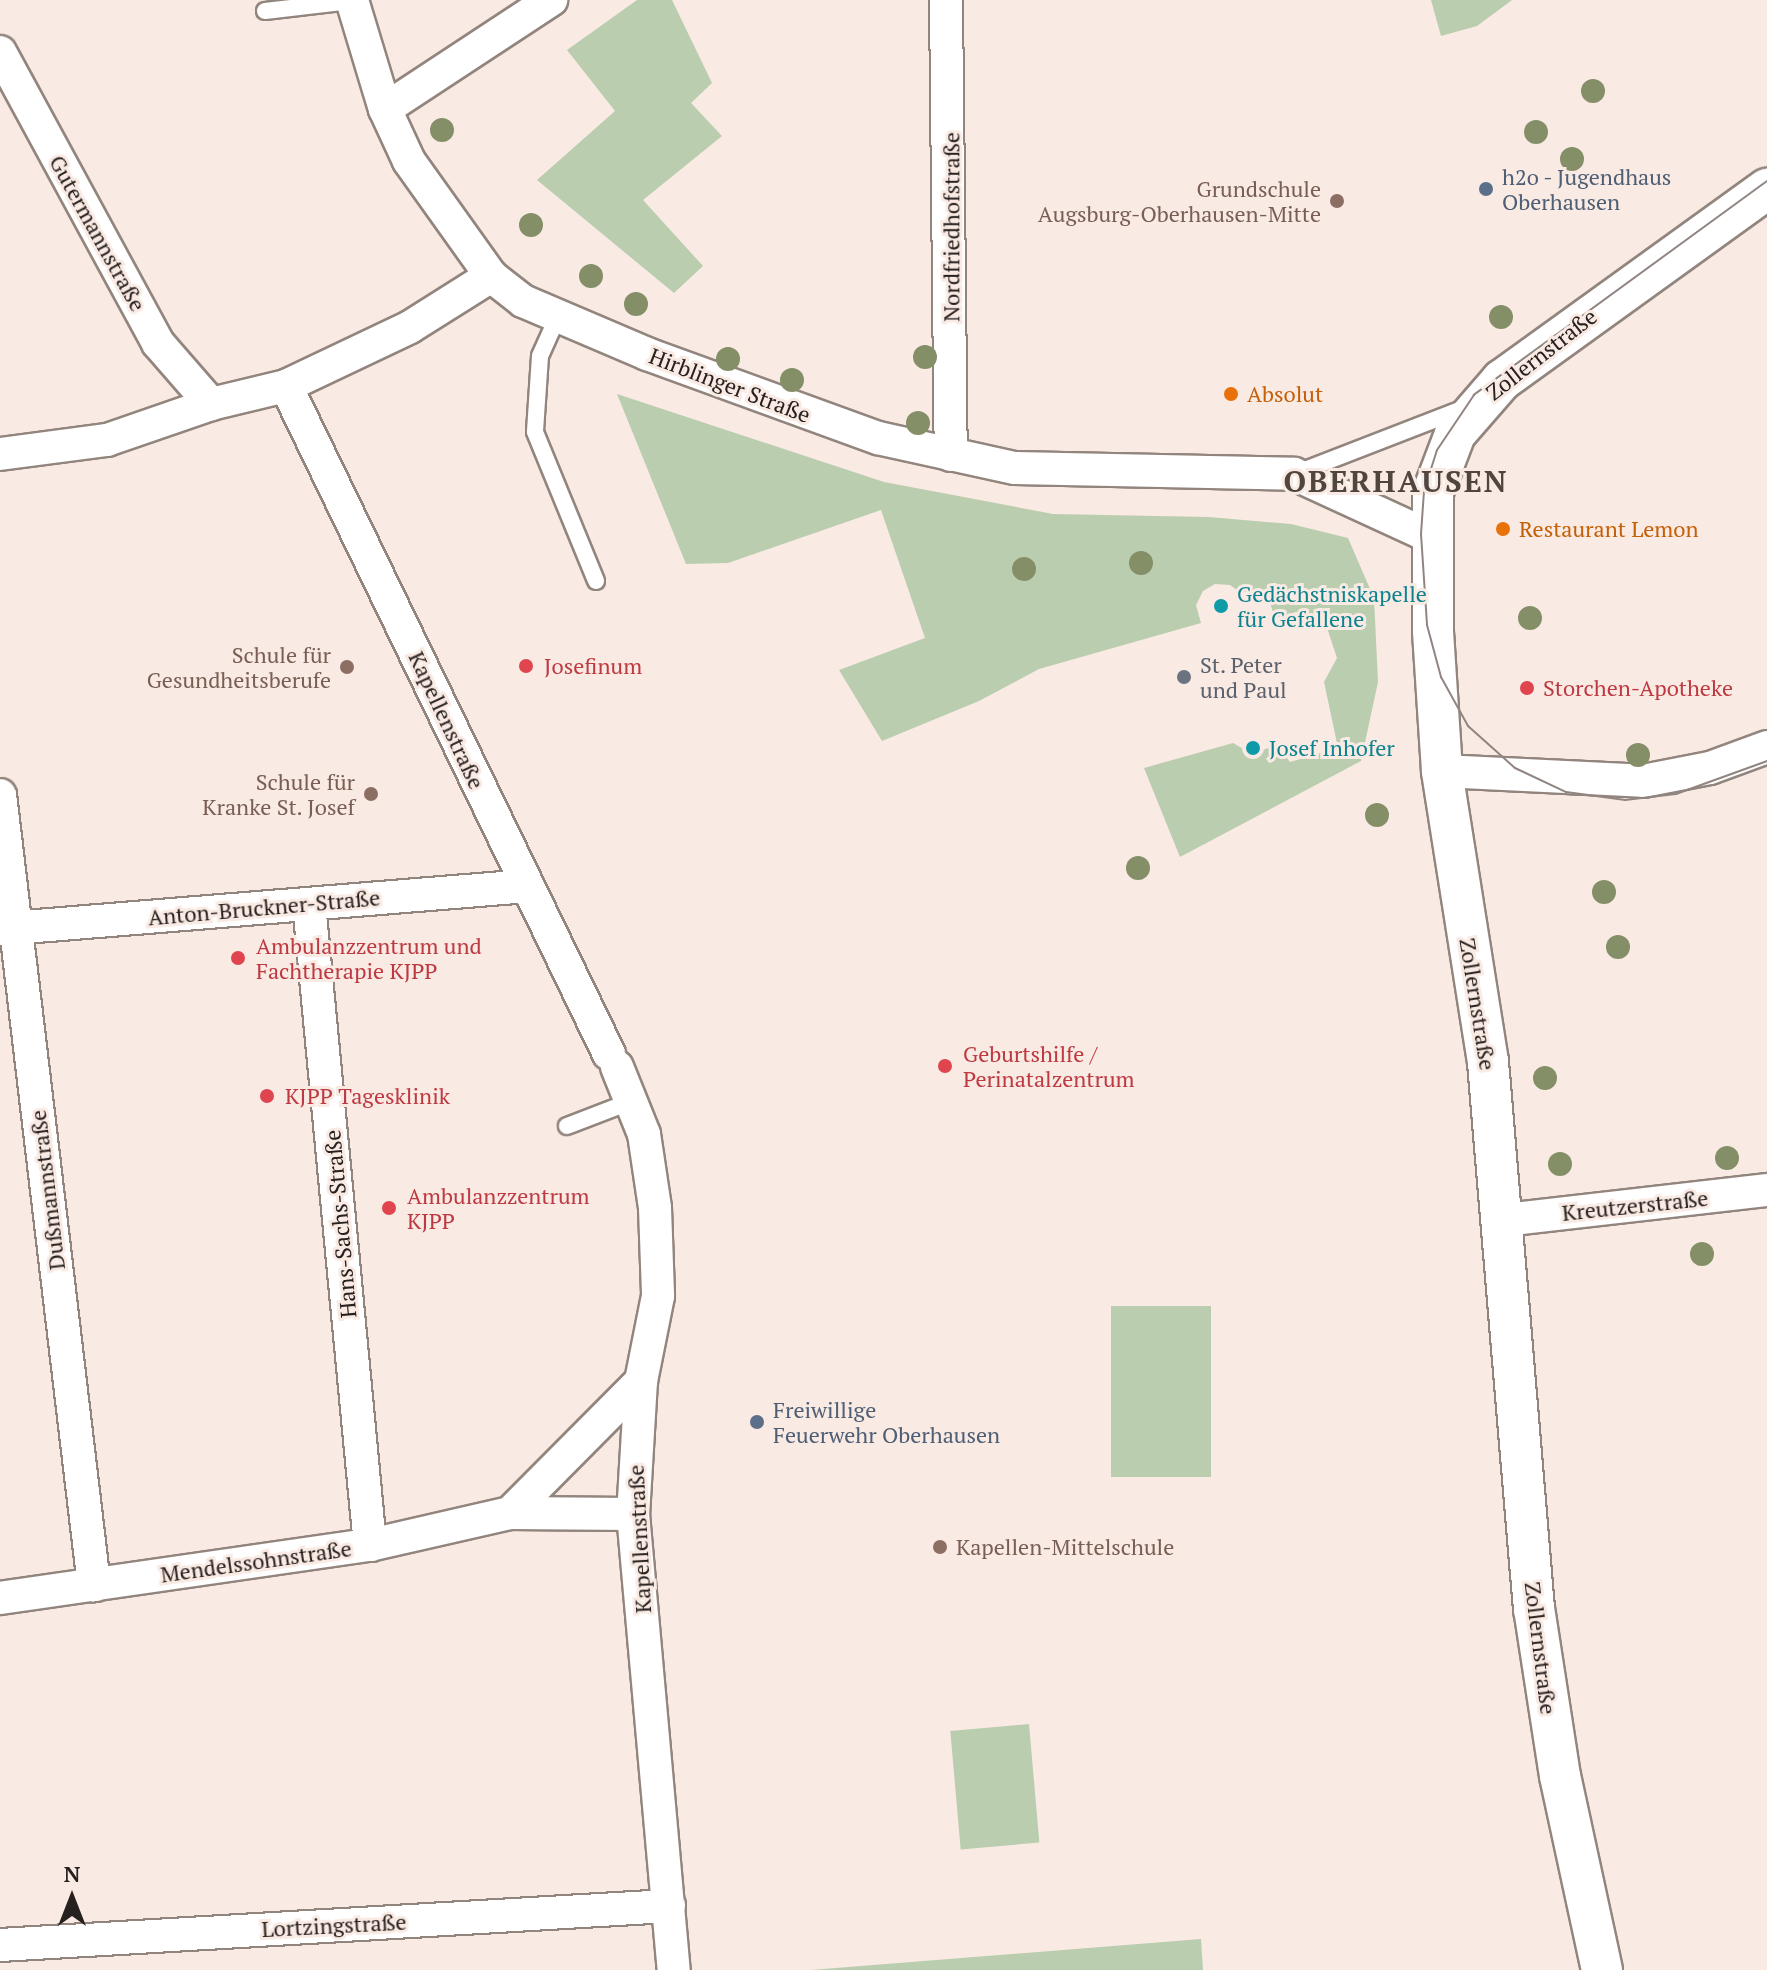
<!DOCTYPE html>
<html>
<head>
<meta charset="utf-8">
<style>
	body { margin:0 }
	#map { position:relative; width:1767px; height:1970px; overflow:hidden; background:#f9eae3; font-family:"PT Serif",serif }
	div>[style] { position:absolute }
	.green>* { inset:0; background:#bacdae; transform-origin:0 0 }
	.roads { filter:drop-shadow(2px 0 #92857e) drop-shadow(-2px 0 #92857e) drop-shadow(0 2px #92857e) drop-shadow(0 -2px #92857e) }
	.service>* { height:16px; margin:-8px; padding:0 8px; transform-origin:8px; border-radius:8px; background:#fff }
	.minor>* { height:32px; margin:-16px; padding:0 16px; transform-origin:16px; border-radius:16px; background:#fff }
	.tertiary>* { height:40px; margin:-20px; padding:0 20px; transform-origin:20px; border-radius:20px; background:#fff }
	.tram>* { height:2px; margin:-1px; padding:0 1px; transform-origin:1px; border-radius:1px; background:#908581 }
	.trees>* { width:24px; height:24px; margin:-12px; border-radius:50%; background:#848e67 }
	.dots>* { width:22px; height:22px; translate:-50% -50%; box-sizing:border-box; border:4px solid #f9eae3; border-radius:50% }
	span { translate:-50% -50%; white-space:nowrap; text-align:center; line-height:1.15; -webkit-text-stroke:6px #f9eae3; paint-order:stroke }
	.service-label { font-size:22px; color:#4e5e75 }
	.left { translate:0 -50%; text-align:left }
	.education-label { font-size:22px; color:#785e54 }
	.right { translate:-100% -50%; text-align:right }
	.street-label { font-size:22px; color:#26201e }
	.food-label { font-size:22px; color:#c56008 }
	.culture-label { font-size:22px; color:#0d838f }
	.worship-label { font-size:22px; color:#5b616d }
	.health-label { font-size:22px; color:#be3a42 }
	.district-label { font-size:30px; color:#50453f; font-weight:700; letter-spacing:2px }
	.north { position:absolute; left:32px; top:1858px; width:80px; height:80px; -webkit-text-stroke:6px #f9eae3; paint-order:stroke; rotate:0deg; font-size:22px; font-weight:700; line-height:32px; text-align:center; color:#26201e }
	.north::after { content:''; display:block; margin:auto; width:28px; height:36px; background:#26201e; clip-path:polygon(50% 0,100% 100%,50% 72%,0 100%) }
</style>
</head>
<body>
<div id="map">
	<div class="green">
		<i style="clip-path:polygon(637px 0,672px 0,712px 83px,691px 103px,722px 136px,643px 200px,703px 266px,674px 293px,537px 180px,615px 111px,567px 50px)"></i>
		<i style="clip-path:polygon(1431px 0,1512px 0,1477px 26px,1441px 36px)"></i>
		<i style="clip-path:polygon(617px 394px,884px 482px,1053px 514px,1209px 517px,1291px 524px,1348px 538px,1374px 598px,1378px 682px,1361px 761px,1180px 857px,1144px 768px,1233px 743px,1252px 754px,1277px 745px,1290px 762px,1338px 748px,1324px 682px,1337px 658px,1326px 625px,1296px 612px,1275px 618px,1268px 597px,1243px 603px,1241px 593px,1230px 585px,1215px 584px,1203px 591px,1196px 605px,1201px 623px,1039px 669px,979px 701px,882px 741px,839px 670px,925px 638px,881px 510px,728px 563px,686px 564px)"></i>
		<i style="left:1111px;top:1306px;width:100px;height:171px"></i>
		<i style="left:1029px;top:1724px;width:119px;height:79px;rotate:85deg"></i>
		<i style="clip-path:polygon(1201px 1939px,1203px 1970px,811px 1970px)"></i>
	</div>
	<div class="roads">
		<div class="service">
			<i style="left:265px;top:11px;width:88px;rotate:-6.6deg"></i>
			<i style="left:558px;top:316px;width:44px;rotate:114.2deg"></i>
			<i style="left:540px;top:356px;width:76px;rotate:93.8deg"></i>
			<i style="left:535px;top:432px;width:161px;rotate:67.7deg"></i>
			<i style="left:1297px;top:473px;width:177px;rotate:-21.2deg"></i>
			<i style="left:567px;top:1126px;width:70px;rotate:-21deg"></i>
		</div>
		<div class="minor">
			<i style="left:352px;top:0;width:114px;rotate:73.2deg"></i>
			<i style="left:385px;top:109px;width:57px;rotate:65.2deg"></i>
			<i style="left:409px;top:161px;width:141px;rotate:54.5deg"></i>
			<i style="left:491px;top:276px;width:41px;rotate:38deg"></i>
			<i style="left:523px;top:301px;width:135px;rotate:23.1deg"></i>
			<i style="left:647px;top:354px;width:246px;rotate:20deg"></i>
			<i style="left:878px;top:438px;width:140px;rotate:12.4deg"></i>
			<i style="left:1015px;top:468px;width:279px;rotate:1.2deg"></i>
			<i style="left:1294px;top:474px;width:151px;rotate:24.7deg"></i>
			<i style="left:946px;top:0;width:455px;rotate:89.4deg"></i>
			<i style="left:0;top:52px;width:331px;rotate:61.5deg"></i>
			<i style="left:158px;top:343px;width:81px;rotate:49deg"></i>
			<i style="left:385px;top:109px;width:199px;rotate:-33.3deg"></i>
			<i style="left:286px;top:386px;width:742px;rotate:64.19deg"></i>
			<i style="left:0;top:454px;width:108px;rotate:-7.5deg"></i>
			<i style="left:107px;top:440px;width:110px;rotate:-19.1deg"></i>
			<i style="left:211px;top:404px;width:77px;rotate:-13.5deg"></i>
			<i style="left:286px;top:386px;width:137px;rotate:-25.4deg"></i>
			<i style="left:410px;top:327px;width:96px;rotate:-32.2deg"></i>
			<i style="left:1442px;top:771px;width:201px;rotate:2.8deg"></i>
			<i style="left:1643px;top:781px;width:68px;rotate:-11deg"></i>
			<i style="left:1710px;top:768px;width:61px;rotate:-20.2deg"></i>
			<i style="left:0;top:795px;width:796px;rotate:83.21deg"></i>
			<i style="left:309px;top:904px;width:644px;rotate:84.56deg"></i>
			<i style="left:0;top:929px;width:529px;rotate:-4.66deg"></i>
			<i style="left:617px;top:1067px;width:72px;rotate:68.1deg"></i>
			<i style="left:644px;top:1134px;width:75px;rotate:81.5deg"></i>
			<i style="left:655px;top:1208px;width:88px;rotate:88deg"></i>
			<i style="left:658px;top:1296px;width:87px;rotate:101.3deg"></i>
			<i style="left:641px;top:1381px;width:133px;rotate:93.4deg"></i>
			<i style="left:633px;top:1514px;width:458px;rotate:84.9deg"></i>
			<i style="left:1504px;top:1220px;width:265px;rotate:-6.5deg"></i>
			<i style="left:510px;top:1513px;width:186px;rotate:-45.2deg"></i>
			<i style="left:0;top:1598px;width:374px;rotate:-8.2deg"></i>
			<i style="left:370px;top:1545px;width:144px;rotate:-12.9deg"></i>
			<i style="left:510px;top:1513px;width:123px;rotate:0.5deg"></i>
			<i style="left:0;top:1945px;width:670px;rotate:-3.34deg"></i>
		</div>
		<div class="tertiary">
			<i style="left:1602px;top:1970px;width:198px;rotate:-102.2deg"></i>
			<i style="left:1560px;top:1776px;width:169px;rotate:-98.8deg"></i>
			<i style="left:1534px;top:1609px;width:549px;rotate:-94.81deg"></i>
			<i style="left:1488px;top:1062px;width:295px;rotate:-99deg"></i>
			<i style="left:1442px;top:771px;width:140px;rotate:-93.7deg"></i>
			<i style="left:1433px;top:631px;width:139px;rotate:-90deg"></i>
			<i style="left:1433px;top:492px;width:62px;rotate:-69.2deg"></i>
			<i style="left:1455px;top:434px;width:72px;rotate:-49deg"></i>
			<i style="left:1502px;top:380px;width:327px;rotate:-35.8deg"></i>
		</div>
	</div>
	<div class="tram">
		<i style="left:1767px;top:181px;width:363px;rotate:143.9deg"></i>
		<i style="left:1474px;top:395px;width:66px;rotate:123.9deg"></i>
		<i style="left:1437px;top:450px;width:43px;rotate:107.6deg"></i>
		<i style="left:1424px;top:491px;width:43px;rotate:94deg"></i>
		<i style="left:1421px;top:534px;width:91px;rotate:86.2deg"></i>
		<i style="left:1427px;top:625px;width:54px;rotate:74.9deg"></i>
		<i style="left:1441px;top:677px;width:56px;rotate:61.1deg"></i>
		<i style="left:1468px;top:726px;width:63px;rotate:41.8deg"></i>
		<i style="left:1515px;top:768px;width:56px;rotate:25.2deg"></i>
		<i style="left:1566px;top:792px;width:60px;rotate:7.7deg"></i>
		<i style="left:1625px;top:800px;width:51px;rotate:-6.7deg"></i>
		<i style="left:1676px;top:794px;width:97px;rotate:-19.9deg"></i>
	</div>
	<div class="trees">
		<i style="left:1593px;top:91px"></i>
		<i style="left:442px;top:130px"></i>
		<i style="left:1536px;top:132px"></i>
		<i style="left:1572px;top:159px"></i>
		<i style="left:531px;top:225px"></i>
		<i style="left:591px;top:276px"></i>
		<i style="left:636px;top:304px"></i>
		<i style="left:1501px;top:317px"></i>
		<i style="left:925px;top:357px"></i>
		<i style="left:728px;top:359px"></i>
		<i style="left:792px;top:380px"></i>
		<i style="left:918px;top:423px"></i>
		<i style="left:1141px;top:563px"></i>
		<i style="left:1024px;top:569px"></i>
		<i style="left:1530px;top:618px"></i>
		<i style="left:1638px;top:755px"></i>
		<i style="left:1377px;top:815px"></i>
		<i style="left:1138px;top:868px"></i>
		<i style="left:1604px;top:892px"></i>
		<i style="left:1618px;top:947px"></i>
		<i style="left:1545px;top:1078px"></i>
		<i style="left:1727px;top:1158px"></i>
		<i style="left:1560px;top:1164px"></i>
		<i style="left:1702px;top:1254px"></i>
	</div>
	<div class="dots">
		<i style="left:1486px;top:189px;background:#5c6f8a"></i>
		<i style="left:1337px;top:201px;background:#8d6e63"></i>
		<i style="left:1231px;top:394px;background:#e8710a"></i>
		<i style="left:1503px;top:529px;background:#e8710a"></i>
		<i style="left:1221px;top:606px;background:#0f9aa8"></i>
		<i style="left:526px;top:666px;background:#e0444e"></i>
		<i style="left:347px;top:667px;background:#8d6e63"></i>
		<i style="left:1184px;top:677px;background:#6b7280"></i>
		<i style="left:1527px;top:688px;background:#e0444e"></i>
		<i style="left:1253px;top:748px;background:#0f9aa8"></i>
		<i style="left:371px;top:794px;background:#8d6e63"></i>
		<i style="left:238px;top:958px;background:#e0444e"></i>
		<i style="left:945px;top:1066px;background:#e0444e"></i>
		<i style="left:267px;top:1096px;background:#e0444e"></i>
		<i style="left:389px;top:1208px;background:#e0444e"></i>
		<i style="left:757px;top:1422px;background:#5c6f8a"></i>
		<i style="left:940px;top:1547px;background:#8d6e63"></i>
	</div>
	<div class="service-label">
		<span class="left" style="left:1502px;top:189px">h2o - Jugendhaus<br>Oberhausen</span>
		<span class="left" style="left:773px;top:1422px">Freiwillige<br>Feuerwehr Oberhausen</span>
	</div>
	<div class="education-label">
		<span class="right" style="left:1321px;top:201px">Grundschule<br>Augsburg-Oberhausen-Mitte</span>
		<span class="right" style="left:331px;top:667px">Schule für<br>Gesundheitsberufe</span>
		<span class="right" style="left:355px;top:794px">Schule für<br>Kranke St. Josef</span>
		<span class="left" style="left:956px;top:1547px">Kapellen-Mittelschule</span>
	</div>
	<div class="street-label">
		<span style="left:951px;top:227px;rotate:-90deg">Nordfriedhofstraße</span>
		<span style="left:98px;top:233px;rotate:61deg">Gutermannstraße</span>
		<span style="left:1541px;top:354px;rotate:-38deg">Zollernstraße</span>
		<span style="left:730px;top:385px;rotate:21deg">Hirblinger Straße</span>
		<span style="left:447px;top:720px;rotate:65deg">Kapellenstraße</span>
		<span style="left:264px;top:907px;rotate:-5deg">Anton-Bruckner-Straße</span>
		<span style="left:1478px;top:1004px;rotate:81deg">Zollernstraße</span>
		<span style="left:47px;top:1190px;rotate:-97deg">Dußmannstraße</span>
		<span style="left:1635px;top:1205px;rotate:-6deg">Kreutzerstraße</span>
		<span style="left:340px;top:1224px;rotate:-95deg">Hans-Sachs-Straße</span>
		<span style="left:639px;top:1539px;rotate:-93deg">Kapellenstraße</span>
		<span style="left:256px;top:1561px;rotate:-8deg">Mendelssohnstraße</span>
		<span style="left:1541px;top:1648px;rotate:83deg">Zollernstraße</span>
		<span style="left:334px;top:1925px;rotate:-3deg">Lortzingstraße</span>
	</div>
	<div class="food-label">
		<span class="left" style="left:1247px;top:394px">Absolut</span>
		<span class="left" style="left:1519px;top:529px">Restaurant Lemon</span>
	</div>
	<div class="culture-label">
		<span class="left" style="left:1237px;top:606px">Gedächstniskapelle<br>für Gefallene</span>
		<span class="left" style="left:1269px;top:748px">Josef Inhofer</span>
	</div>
	<div class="worship-label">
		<span class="left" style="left:1200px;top:677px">St. Peter<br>und Paul</span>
	</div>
	<div class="health-label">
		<span class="left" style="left:544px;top:666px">Josefinum</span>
		<span class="left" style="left:1543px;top:688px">Storchen-Apotheke</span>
		<span class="left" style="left:256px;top:958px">Ambulanzzentrum und<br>Fachtherapie KJPP</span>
		<span class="left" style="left:963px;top:1066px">Geburtshilfe /<br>Perinatalzentrum</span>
		<span class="left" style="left:285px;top:1096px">KJPP Tagesklinik</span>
		<span class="left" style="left:407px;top:1208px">Ambulanzzentrum<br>KJPP</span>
	</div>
	<div class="district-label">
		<span style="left:1396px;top:481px">OBERHAUSEN</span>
	</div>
	<div class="north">N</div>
</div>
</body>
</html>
